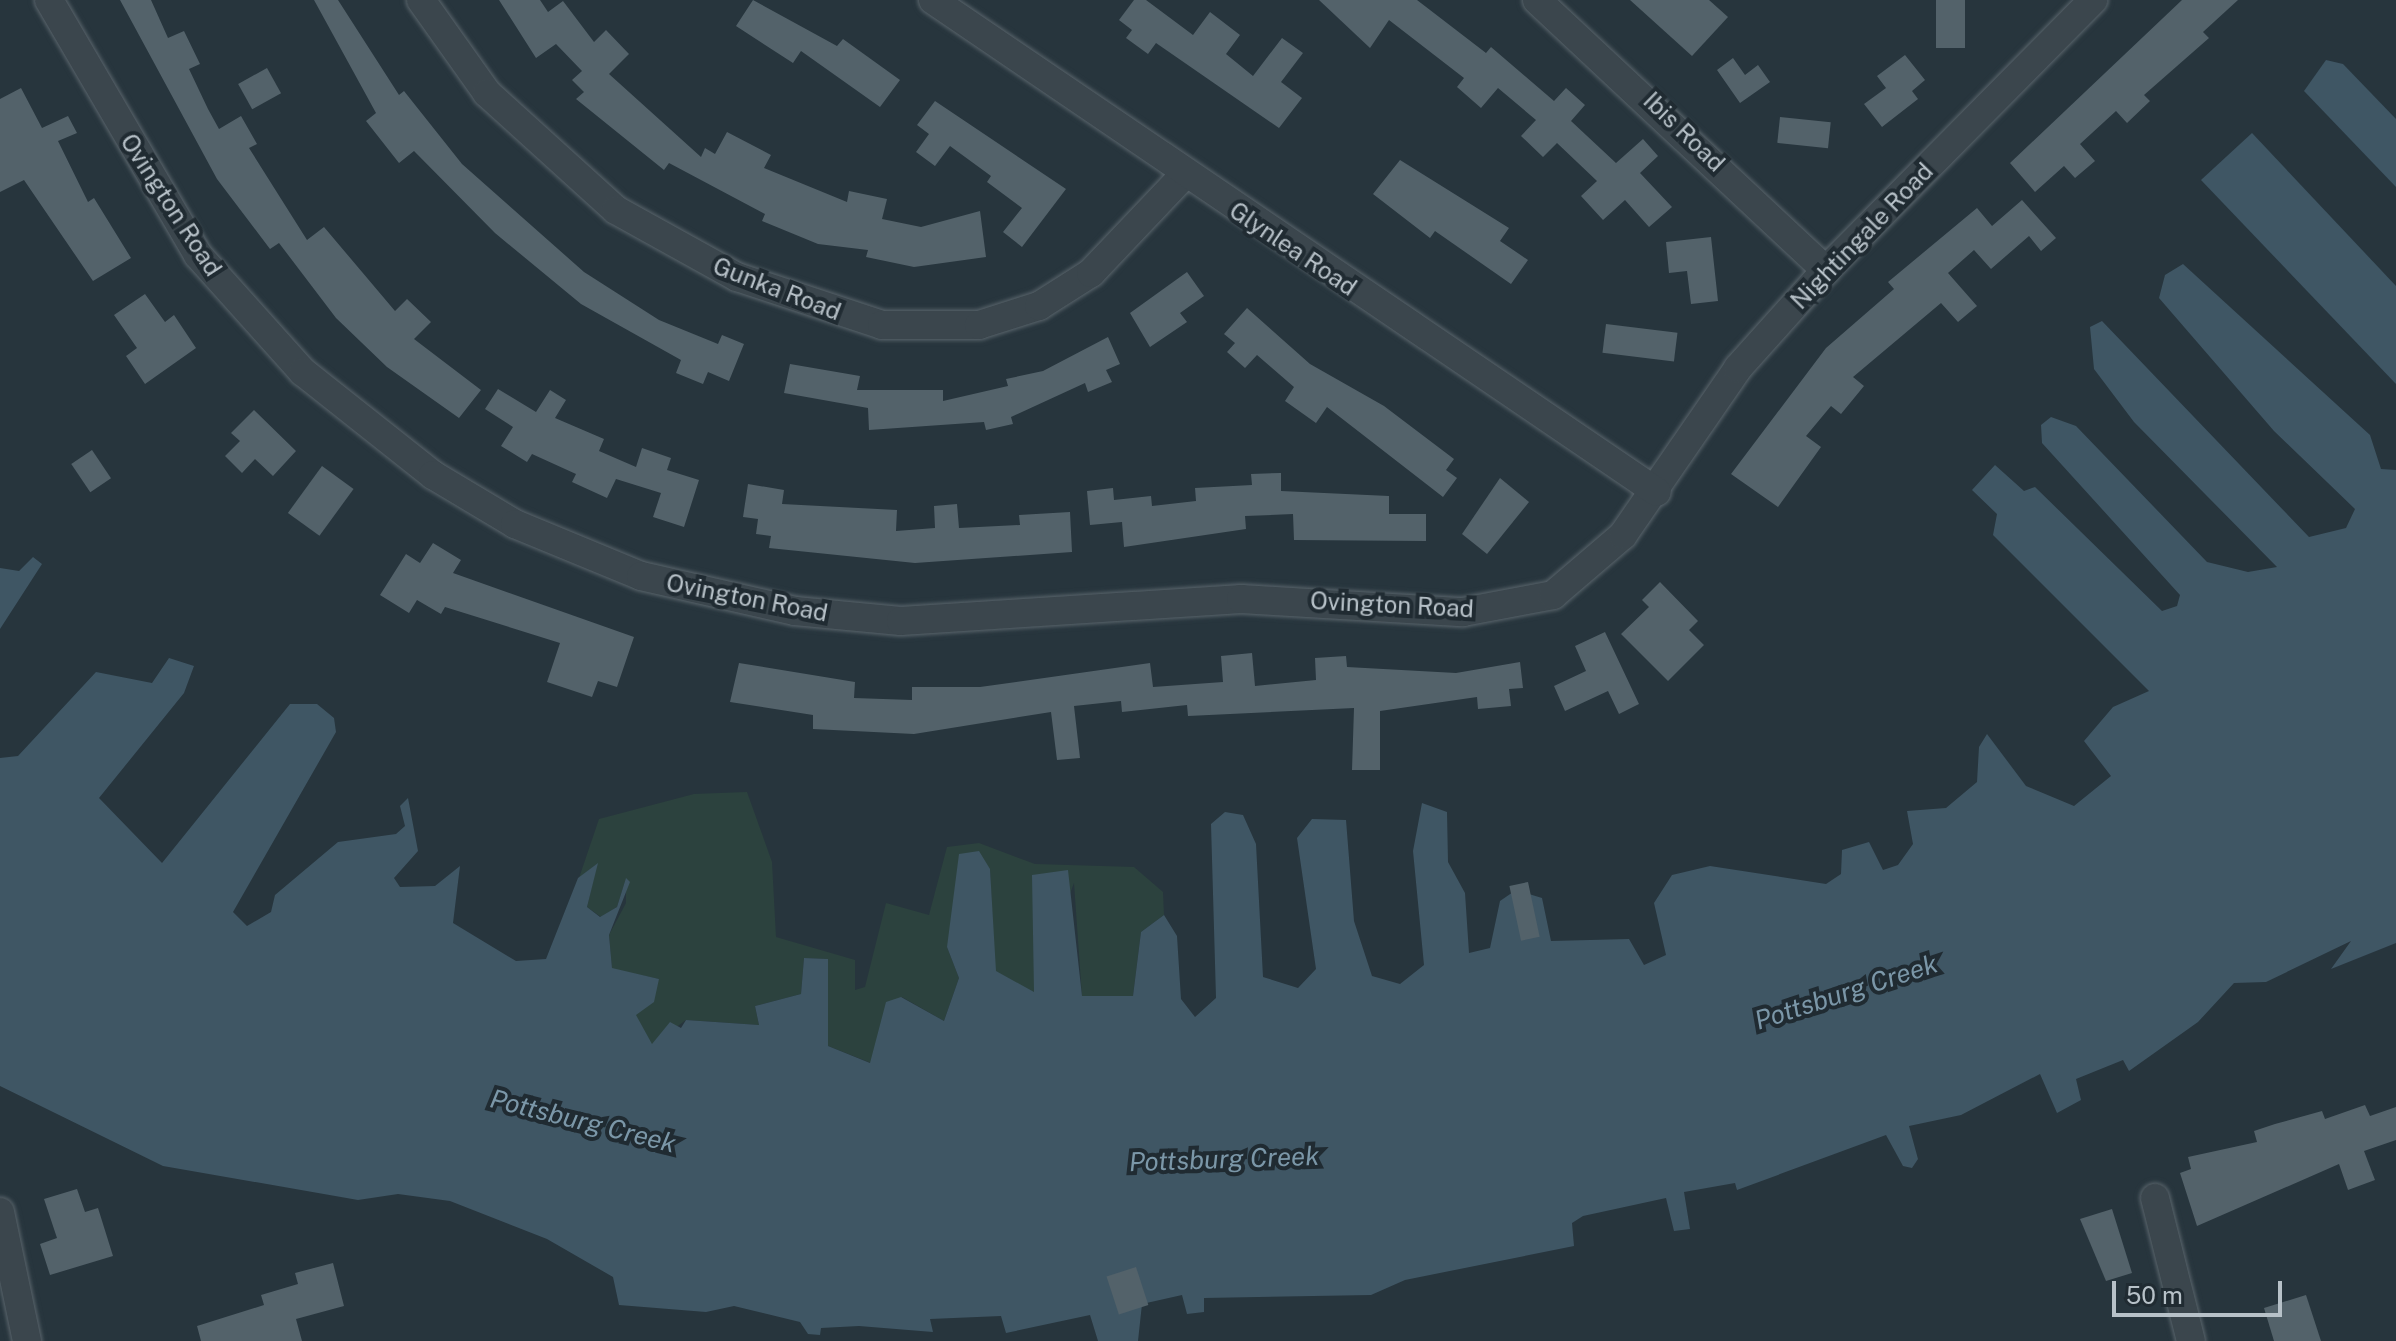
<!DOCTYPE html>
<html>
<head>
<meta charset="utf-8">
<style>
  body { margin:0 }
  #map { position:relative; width:2396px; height:1341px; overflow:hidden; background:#27353d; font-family:"Public Sans",sans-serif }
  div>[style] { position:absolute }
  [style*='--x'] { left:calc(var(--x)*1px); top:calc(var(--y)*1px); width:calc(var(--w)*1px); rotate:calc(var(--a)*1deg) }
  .green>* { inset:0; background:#2c423e }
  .water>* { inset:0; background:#3f5664 }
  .building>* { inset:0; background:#53626a; transform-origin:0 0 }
  .roads { filter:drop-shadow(0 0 2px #59646b) drop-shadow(0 0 2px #59646b) }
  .minor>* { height:28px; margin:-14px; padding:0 14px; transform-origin:14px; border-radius:14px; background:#3b464d }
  span { translate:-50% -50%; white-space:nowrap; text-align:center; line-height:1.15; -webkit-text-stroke:8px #202b32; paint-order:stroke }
  .street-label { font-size:24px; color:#b7c1c8 }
  .water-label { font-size:26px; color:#7b97a8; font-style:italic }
  .scale { position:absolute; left:2112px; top:1281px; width:170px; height:36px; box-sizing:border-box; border:4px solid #b7c1c8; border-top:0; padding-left:10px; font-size:24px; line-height:28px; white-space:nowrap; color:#b7c1c8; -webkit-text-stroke:6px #202b32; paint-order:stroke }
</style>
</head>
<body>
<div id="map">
  <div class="green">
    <i style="clip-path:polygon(747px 792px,772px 862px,776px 937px,855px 960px,855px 990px,865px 987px,886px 903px,929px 915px,947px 847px,979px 843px,1035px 864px,1134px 867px,1163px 892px,1164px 915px,1141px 932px,1133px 996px,1082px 997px,1074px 883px,1034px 993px,995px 971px,990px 869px,947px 947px,959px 978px,944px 1021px,902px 997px,871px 1063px,828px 1046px,827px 959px,804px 958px,801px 994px,755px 1006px,759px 1025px,686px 1020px,652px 1045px,635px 1015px,659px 979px,612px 969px,609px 935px,626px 903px,626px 879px,617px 907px,601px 917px,587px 907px,597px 864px,579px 878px,599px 819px,694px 794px)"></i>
  </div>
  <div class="water">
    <i style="clip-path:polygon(2326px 60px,2343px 64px,2396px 119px,2396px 187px,2304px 91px)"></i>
    <i style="clip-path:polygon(2252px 133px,2396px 286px,2396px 384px,2201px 180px)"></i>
    <i style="clip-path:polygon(2183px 264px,2370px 435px,2381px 469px,2396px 470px,2396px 943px,2331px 969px,2351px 941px,2266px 982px,2234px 983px,2198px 1022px,2129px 1071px,2123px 1060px,2076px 1079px,2081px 1100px,2057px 1113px,2040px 1074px,1961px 1115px,1909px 1126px,1918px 1159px,1912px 1168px,1903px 1166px,1886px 1135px,1737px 1190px,1735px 1183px,1684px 1192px,1690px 1229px,1674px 1231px,1666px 1198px,1583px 1216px,1572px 1223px,1574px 1246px,1405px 1280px,1371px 1295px,1204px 1298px,1204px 1312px,1187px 1314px,1182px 1295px,1142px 1304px,1138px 1341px,1098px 1341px,1090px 1315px,1006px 1333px,1001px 1316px,930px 1319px,933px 1332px,859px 1326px,821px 1328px,820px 1335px,808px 1334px,800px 1322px,734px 1306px,706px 1312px,619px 1305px,613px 1277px,547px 1239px,450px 1201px,398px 1194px,358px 1200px,163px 1166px,0 1086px,0 758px,18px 756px,96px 672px,152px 683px,169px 658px,194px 666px,184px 693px,99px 798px,162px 863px,290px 704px,317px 704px,334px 718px,336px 732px,233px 912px,247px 926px,271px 912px,275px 895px,338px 842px,396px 834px,405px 826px,400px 806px,408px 798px,418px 851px,394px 878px,400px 887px,435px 886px,460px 866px,453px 923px,516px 961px,546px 959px,578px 878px,598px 863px,587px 907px,600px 917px,617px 907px,626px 878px,630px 882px,609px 935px,612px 968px,659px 979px,654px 1002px,636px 1015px,652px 1044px,670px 1022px,681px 1028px,686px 1020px,759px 1025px,755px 1006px,801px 994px,804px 958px,828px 959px,828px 1046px,870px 1063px,886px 1002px,901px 997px,944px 1021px,959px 978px,947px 947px,959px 854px,979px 851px,990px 869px,996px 971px,1034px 992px,1032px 875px,1068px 870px,1082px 996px,1133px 996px,1141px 932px,1164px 915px,1177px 936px,1181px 999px,1195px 1017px,1216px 998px,1211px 824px,1225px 812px,1243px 815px,1256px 844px,1263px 977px,1298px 988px,1316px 969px,1297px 838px,1312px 819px,1346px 820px,1354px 921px,1372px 976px,1400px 984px,1424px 965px,1413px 851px,1422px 803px,1447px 812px,1448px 862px,1465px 893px,1469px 953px,1490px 948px,1500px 901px,1516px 890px,1542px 898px,1551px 941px,1629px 939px,1644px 965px,1666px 955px,1654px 903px,1672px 875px,1710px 866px,1826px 884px,1841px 874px,1842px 850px,1869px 842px,1883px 870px,1898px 865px,1913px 844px,1907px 811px,1946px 808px,1977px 782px,1979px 747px,1987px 734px,2026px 786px,2074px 806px,2111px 776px,2084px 741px,2113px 707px,2149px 691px,1993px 535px,1997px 514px,1972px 490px,1995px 465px,2024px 491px,2035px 487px,2162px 611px,2177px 606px,2180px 595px,2042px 443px,2041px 425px,2051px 417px,2076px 426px,2207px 562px,2248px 572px,2277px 567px,2134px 422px,2094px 369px,2090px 327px,2102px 321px,2309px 537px,2346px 528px,2355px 509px,2274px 431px,2159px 298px,2165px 275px)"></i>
    <i style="clip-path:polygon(33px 557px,42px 564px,0 629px,0 568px,19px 571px)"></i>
  </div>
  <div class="building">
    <i style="clip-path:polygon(120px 0,151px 0,168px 38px,184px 31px,200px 64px,189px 69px,208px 109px,219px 129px,241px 116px,257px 144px,249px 148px,307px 240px,324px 227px,395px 311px,407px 299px,431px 322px,414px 339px,481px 390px,459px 418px,387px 367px,336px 318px,279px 243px,270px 249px,217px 179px)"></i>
    <i style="clip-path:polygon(314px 0,338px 0,399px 95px,404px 91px,462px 164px,584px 272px,659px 320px,718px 344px,722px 335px,744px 344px,729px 381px,708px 372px,703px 384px,676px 373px,681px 360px,581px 304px,495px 233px,414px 151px,399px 163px,366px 121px,376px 113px)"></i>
    <i style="clip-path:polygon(499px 0,540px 0,548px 12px,563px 1px,594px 42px,606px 30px,629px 54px,609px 74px,701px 157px,705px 148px,715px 154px,727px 132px,771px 155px,764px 168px,847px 202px,849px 191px,887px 199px,882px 219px,921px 227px,980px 211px,986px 257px,914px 267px,866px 257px,868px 250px,818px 244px,762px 221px,765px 214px,669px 163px,664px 170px,576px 99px,584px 92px,572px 80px,582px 71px,556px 44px,536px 58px)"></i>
    <i style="clip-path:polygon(753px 0,837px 46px,843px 39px,900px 80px,880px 107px,801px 51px,793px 63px,736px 26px)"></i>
    <i style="clip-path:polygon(1134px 0,1146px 0,1193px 35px,1210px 12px,1240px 35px,1226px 54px,1253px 76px,1282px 38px,1303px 53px,1281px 82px,1302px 98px,1279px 128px,1156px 43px,1148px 54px,1126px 38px,1132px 30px,1119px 20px)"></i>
    <i style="clip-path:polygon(1319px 0,1417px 0,1486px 53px,1491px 47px,1554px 101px,1566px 88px,1585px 105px,1571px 121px,1616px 163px,1643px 139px,1658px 156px,1640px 173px,1672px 207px,1649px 227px,1625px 200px,1603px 220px,1581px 196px,1597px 181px,1557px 143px,1543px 157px,1521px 136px,1536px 120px,1498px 88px,1481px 108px,1457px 87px,1464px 78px,1389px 20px,1370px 48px)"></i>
    <i style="clip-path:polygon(1630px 0,1709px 0,1728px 17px,1692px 56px)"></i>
    <i style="left:1936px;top:0;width:29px;height:48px"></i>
    <i style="clip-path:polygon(2182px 0,2238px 0,2203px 32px,2209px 38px,2144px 95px,2150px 101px,2127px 123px,2116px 111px,2080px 144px,2095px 161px,2075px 178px,2064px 166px,2035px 192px,2010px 163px)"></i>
    <i style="clip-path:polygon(1905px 55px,1925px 80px,1912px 91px,1918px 99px,1882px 127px,1864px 104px,1886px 88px,1877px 76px)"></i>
    <i style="clip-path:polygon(1733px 58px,1745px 75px,1758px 65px,1770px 82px,1740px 103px,1717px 70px)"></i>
    <i style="left:267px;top:68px;width:29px;height:33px;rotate:61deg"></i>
    <i style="clip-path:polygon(21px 88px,42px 128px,68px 116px,77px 133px,58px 141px,88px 202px,94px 198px,131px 258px,93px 281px,24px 180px,0 192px,0 99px)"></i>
    <i style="clip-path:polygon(935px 101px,1066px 189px,1022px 247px,1003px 232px,1022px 208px,987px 182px,991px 176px,950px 146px,935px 166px,916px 152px,929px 134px,917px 125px)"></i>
    <i style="left:1780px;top:117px;width:51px;height:26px;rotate:6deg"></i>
    <i style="clip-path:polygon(1400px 160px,1509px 228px,1500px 241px,1528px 260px,1511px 284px,1435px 231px,1430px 238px,1373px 194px)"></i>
    <i style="clip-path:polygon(2022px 200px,2056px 238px,2041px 251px,2029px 236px,1991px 269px,1974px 250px,1948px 273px,1977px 306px,1958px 322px,1941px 303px,1853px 377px,1864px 386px,1841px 414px,1831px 406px,1806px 436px,1821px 447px,1778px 507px,1731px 474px,1826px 348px,1894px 289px,1888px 282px,1977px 208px,1992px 226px)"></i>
    <i style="clip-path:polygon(1711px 237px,1718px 301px,1691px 304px,1687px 271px,1669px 273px,1666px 242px)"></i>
    <i style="clip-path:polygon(1187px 272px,1204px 296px,1180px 313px,1187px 322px,1150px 347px,1130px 313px)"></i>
    <i style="clip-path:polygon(145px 294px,165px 322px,174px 315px,196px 348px,145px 384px,126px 356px,137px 348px,114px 315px)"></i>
    <i style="clip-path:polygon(1247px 308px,1310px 364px,1384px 406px,1454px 459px,1446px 470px,1457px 478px,1443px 497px,1327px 407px,1316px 423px,1285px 401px,1294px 387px,1257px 355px,1245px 368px,1227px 352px,1235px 343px,1224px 334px)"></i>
    <i style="left:1606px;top:324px;width:72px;height:29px;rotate:7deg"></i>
    <i style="clip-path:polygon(1108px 337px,1120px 364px,1106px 370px,1112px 382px,1088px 392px,1085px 383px,1011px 417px,1013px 424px,986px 430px,984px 422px,869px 430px,868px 408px,784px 393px,790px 364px,860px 376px,857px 390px,943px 390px,943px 401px,1008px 386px,1006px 379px,1043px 371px)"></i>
    <i style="clip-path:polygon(498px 389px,536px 412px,550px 390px,566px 400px,555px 418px,604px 439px,599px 451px,636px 467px,642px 448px,671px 458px,667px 470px,699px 480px,684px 527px,653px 517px,661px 493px,616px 479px,607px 498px,572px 482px,576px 474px,532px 454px,527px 462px,501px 446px,513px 427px,485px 409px)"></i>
    <i style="clip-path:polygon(254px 410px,296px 451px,273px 476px,255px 459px,242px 473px,225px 456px,240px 441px,231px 433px)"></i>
    <i style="left:92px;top:450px;width:34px;height:25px;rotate:56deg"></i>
    <i style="left:322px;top:466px;width:39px;height:58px;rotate:36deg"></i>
    <i style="clip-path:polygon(1281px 473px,1281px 491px,1389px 496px,1389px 514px,1426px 514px,1426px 541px,1294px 540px,1293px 514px,1245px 516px,1246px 529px,1124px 547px,1122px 522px,1090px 525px,1087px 491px,1113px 488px,1114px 500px,1151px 496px,1152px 506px,1196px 501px,1195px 488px,1252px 485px,1251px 474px)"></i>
    <i style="clip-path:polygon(1500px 478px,1529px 502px,1487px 554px,1462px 534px)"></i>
    <i style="clip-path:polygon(748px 484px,784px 490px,782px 504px,897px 510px,896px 531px,935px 528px,934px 506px,957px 504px,959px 528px,1020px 525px,1019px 515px,1070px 512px,1072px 552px,915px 563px,769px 548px,771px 536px,756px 534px,758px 519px,743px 517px)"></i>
    <i style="clip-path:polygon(433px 543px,461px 560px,453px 573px,634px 637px,617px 687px,598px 681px,592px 697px,547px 682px,560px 643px,445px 607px,441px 614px,417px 600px,409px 613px,380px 595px,406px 554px,420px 563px)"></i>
    <i style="clip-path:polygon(1660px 582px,1698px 621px,1689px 630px,1704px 645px,1668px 681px,1621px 634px,1649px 607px,1642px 600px)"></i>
    <i style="clip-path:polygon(1605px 632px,1639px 704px,1619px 714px,1608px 691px,1565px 711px,1554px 686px,1586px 671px,1575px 646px)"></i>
    <i style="clip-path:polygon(1252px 653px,1255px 686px,1316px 680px,1315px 658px,1346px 656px,1347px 667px,1456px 673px,1520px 662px,1523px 688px,1509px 689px,1511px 706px,1478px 709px,1477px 697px,1380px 711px,1380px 770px,1352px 770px,1354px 708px,1188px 716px,1187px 705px,1122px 712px,1121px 701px,1074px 706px,1080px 758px,1057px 760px,1051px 712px,914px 734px,813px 729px,813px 715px,730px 702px,739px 663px,855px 682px,854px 698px,912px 700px,912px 687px,980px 687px,1150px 663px,1153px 687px,1223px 682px,1221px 656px)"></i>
    <i style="left:1528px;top:882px;width:56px;height:19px;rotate:78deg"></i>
    <i style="clip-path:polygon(2365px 1105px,2370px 1116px,2396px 1107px,2396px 1140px,2364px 1151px,2375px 1180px,2348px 1190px,2339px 1164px,2197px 1226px,2180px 1173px,2191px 1169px,2188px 1157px,2257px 1142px,2254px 1131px,2275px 1124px,2322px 1111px,2325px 1119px)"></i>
    <i style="clip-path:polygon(77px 1189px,85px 1212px,98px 1208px,113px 1256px,50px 1275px,40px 1244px,57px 1238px,44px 1199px)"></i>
    <i style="clip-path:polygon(2112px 1209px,2132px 1273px,2106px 1281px,2080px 1219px)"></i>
    <i style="clip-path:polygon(333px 1263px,344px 1306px,296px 1319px,302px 1341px,201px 1341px,197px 1326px,264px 1305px,261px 1295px,298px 1284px,295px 1273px)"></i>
    <i style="left:1136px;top:1267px;width:40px;height:31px;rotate:72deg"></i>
    <i style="clip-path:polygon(2306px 1295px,2321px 1341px,2274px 1341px,2264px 1308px)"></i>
  </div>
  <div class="roads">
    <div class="minor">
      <i style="--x:49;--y:0;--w:295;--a:59.7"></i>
      <i style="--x:198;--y:255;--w:157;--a:48.1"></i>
      <i style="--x:303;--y:372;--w:166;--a:38.4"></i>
      <i style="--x:433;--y:475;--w:96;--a:30.9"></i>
      <i style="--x:515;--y:524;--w:136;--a:22.4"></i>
      <i style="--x:641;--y:576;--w:158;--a:12.8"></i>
      <i style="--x:795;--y:611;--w:106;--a:5.4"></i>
      <i style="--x:901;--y:621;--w:341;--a:-3.7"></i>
      <i style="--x:1241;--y:599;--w:222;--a:3.4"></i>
      <i style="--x:1463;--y:612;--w:92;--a:-10.7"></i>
      <i style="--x:1553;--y:595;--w:92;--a:-40.6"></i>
      <i style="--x:1623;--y:535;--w:203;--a:-55.4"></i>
      <i style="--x:1738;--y:368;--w:132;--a:-48.1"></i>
      <i style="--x:1826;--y:270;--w:380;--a:-45.3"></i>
      <i style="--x:421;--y:0;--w:114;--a:54.6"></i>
      <i style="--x:487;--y:93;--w:174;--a:42.2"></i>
      <i style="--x:616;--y:210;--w:138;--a:29"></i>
      <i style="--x:737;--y:277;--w:153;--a:18.3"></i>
      <i style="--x:882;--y:325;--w:97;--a:0"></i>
      <i style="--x:979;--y:325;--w:63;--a:-17.6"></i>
      <i style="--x:1039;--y:306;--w:62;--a:-32.4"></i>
      <i style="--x:1091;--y:273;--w:135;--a:-46.5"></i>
      <i style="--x:933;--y:0;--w:875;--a:34.2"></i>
      <i style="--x:1537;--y:0;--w:396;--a:43.1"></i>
      <i style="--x:2155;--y:1198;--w:147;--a:75.9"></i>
      <i style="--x:0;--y:1212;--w:132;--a:78.2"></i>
    </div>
  </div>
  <div class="street-label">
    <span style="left:1684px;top:132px;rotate:44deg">Ibis Road</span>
    <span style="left:171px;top:205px;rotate:57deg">Ovington Road</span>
    <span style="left:1862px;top:236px;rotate:-46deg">Nightingale Road</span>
    <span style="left:1293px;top:249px;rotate:34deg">Glynlea Road</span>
    <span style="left:777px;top:289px;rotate:21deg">Gunka Road</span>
    <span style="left:747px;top:598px;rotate:11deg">Ovington Road</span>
    <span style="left:1392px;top:605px;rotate:3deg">Ovington Road</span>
  </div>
  <div class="water-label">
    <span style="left:1846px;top:992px;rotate:-18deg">Pottsburg Creek</span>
    <span style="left:583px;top:1121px;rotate:14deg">Pottsburg Creek</span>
    <span style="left:1224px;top:1159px;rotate:-2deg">Pottsburg Creek</span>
  </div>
  <div class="scale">50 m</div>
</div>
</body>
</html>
